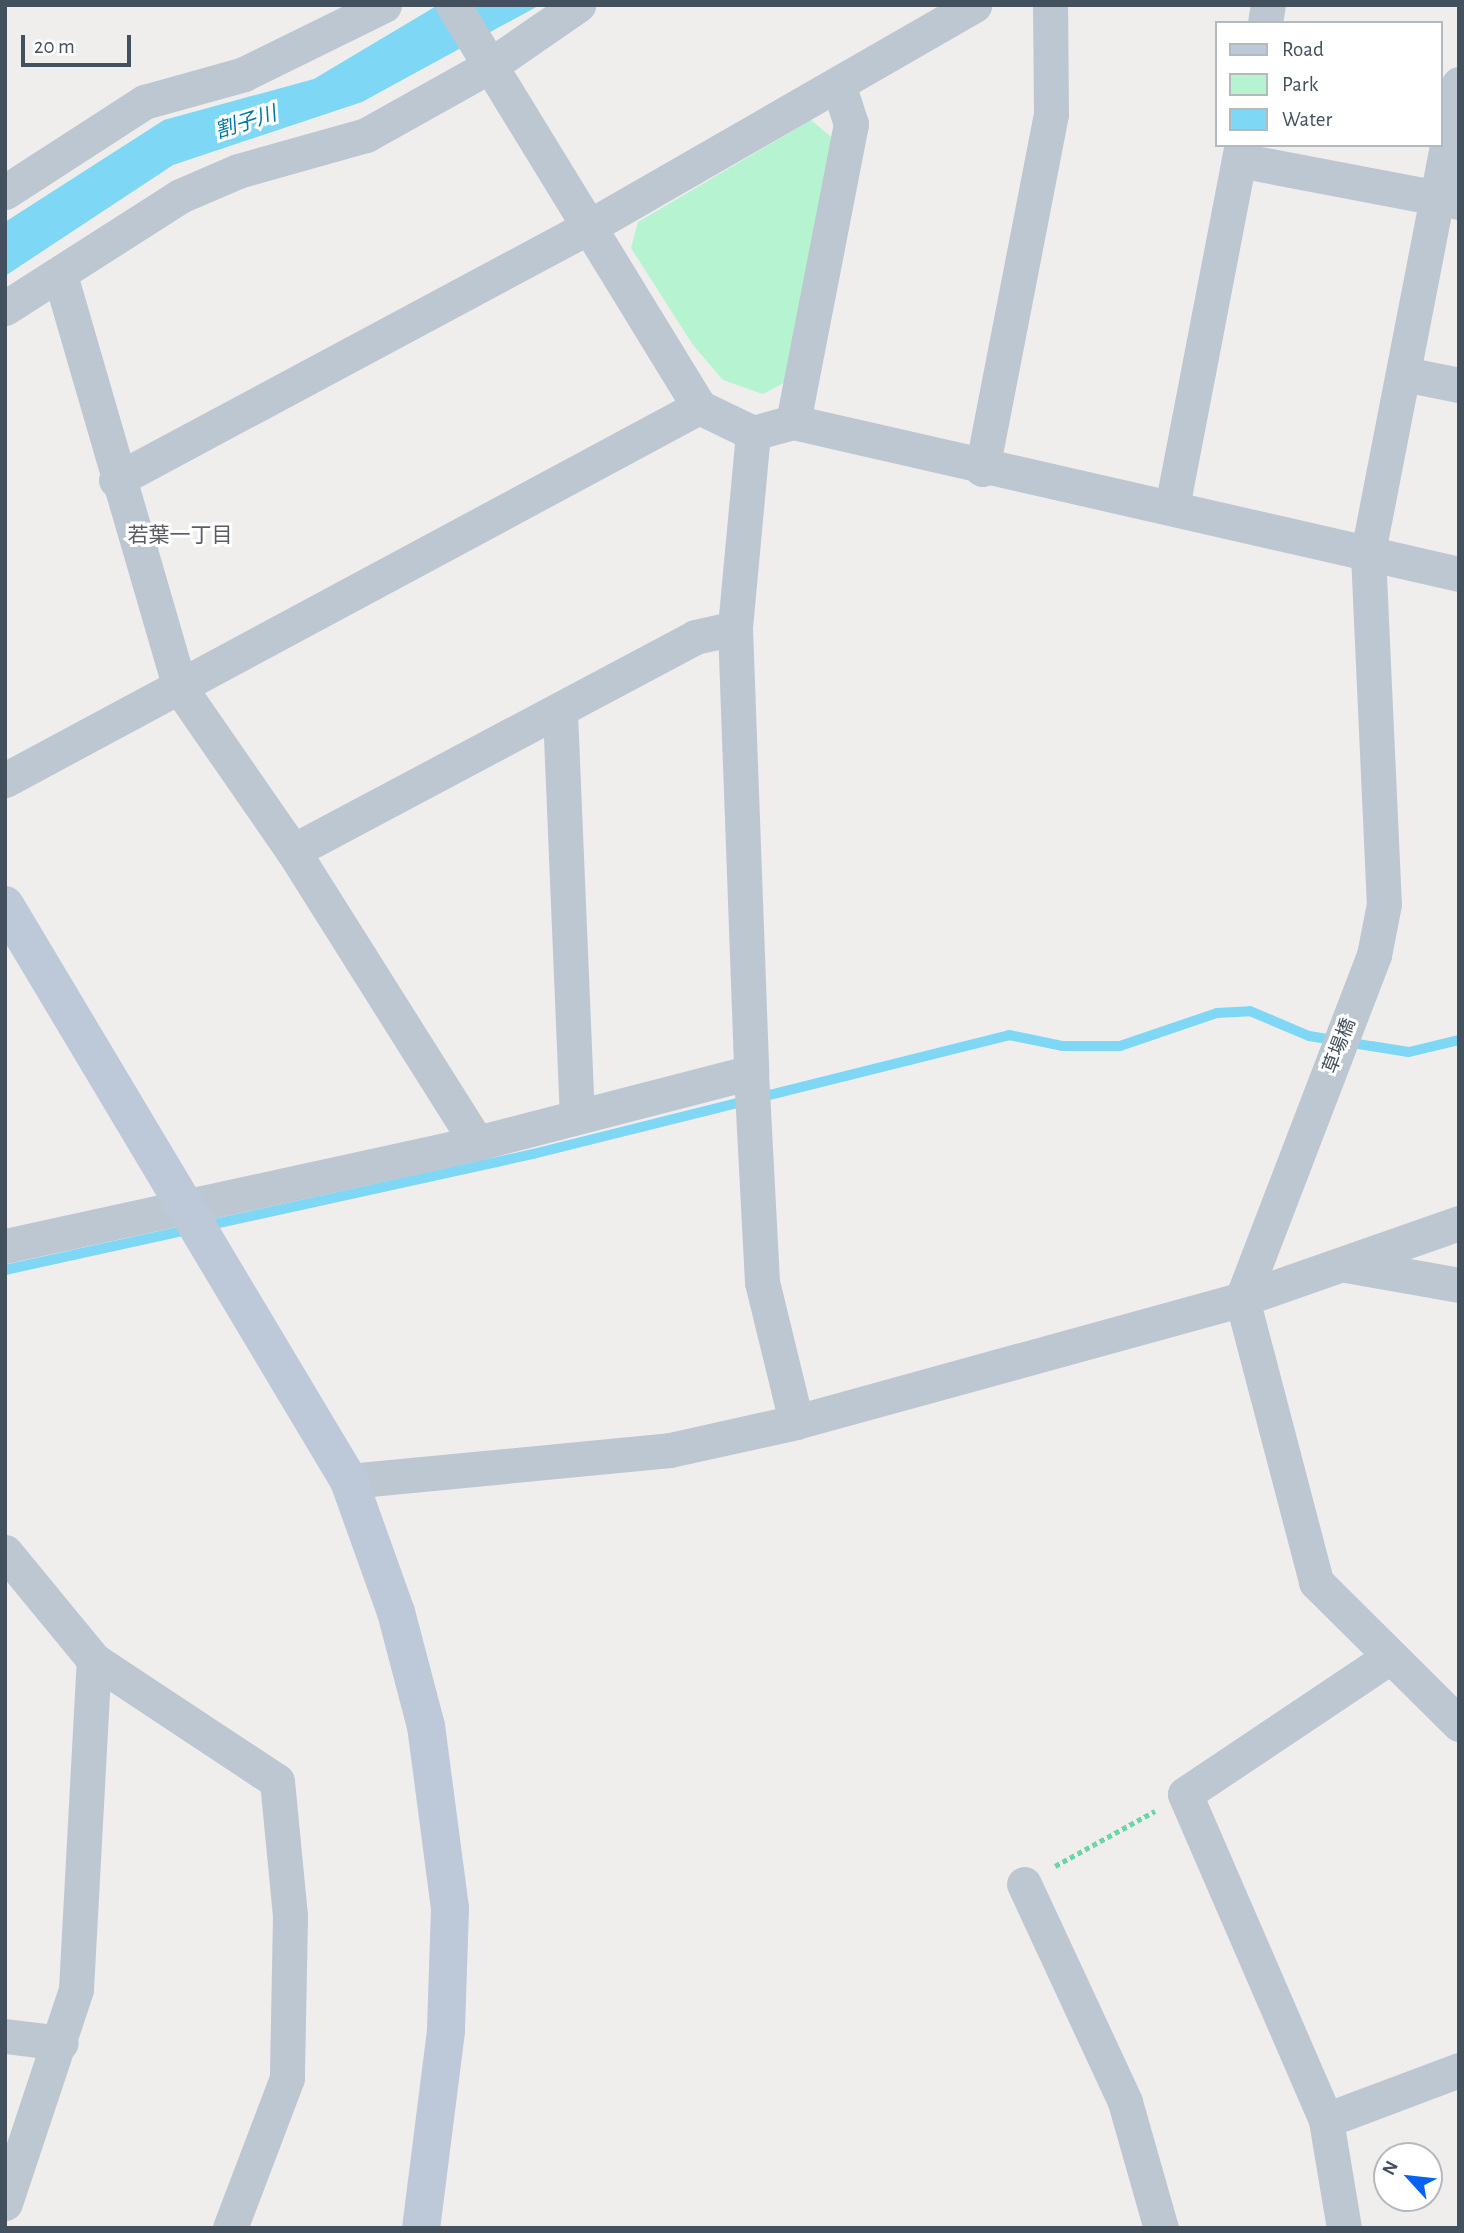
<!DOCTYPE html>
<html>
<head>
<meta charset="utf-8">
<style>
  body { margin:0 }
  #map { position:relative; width:1464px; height:2233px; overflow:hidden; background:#f0eded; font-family:"Alegreya Sans","Noto Sans JP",sans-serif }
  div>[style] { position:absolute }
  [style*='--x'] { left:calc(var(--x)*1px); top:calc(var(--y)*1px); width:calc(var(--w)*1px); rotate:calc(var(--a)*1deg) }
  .green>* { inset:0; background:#b6f3d0 }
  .water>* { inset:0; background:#7ed7f5 }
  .stream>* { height:10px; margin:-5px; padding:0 5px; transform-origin:5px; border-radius:5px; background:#7ed7f5 }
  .path>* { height:4.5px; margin-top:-2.25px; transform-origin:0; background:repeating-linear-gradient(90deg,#6ad5a5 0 5px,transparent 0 8.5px) }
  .street>* { height:35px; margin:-17.5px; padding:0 17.5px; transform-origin:17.5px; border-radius:17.5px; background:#bcc7d1 }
  .secondary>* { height:38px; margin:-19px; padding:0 19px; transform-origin:19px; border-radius:19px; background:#bdc9d9 }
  span { translate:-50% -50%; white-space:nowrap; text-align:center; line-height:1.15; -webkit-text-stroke:6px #fff; paint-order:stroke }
  .street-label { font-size:19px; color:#43505d }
  .water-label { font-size:21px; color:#027aa3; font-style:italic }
  .neighbourhood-label { font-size:21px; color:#595d63 }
  .frame { position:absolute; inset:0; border:7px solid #43505d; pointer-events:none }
  .legend { position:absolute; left:1215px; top:21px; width:228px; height:126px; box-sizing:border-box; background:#fff; border:2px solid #b4b9be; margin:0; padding:9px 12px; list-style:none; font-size:21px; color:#43505d }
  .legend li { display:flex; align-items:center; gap:14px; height:35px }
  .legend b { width:35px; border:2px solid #b4b9be }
  .north { position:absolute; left:1373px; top:2142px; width:70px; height:70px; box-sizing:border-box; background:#fff; border:2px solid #b4b9be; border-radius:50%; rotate:297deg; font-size:19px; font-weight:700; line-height:28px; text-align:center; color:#43505d }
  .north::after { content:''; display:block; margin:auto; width:24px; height:32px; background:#0562f2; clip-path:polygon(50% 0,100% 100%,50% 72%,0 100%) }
  .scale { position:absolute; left:21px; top:35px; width:110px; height:32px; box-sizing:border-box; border:4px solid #43505d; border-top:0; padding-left:9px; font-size:21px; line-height:24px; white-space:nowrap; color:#43505d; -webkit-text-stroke:5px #fff; paint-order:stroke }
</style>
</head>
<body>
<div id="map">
  <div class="green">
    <i style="clip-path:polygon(811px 120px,836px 141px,791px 379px,763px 394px,723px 380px,693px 345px,631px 248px,638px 222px)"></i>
  </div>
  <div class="water">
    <i style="clip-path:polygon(438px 5px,540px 5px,362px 102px,173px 165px,5px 276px,5px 222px,164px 120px,314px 79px)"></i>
  </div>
  <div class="stream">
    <i style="--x:5;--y:1270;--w:541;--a:-12.39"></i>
    <i style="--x:533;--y:1154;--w:491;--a:-14"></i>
    <i style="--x:1009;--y:1035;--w:54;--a:11.7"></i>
    <i style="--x:1062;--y:1046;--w:58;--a:0"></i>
    <i style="--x:1120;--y:1046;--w:102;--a:-18.8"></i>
    <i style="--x:1217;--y:1013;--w:33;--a:-3"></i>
    <i style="--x:1250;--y:1011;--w:64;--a:23"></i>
    <i style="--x:1309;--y:1036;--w:63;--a:9.2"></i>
    <i style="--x:1371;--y:1046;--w:38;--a:9"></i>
    <i style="--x:1409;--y:1052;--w:51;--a:-13.5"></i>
  </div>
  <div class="path">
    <i style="--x:1055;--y:1866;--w:114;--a:-28.8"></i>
  </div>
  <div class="street">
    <i style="--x:453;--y:5;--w:471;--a:58.5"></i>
    <i style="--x:699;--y:407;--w:60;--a:25.7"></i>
    <i style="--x:753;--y:433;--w:41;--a:-15.4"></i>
    <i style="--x:793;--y:422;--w:683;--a:12.86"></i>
    <i style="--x:1265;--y:23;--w:18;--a:-81"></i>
    <i style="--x:1459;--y:84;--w:479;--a:101"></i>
    <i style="--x:1368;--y:554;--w:350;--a:87.4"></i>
    <i style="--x:1384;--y:904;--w:52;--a:101.1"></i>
    <i style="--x:1374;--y:955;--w:368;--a:111"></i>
    <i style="--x:1242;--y:1299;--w:293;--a:75.3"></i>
    <i style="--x:1316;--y:1582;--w:202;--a:44.8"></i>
    <i style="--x:1239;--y:160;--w:224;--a:10.8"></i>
    <i style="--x:5;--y:192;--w:166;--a:-32.9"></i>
    <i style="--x:144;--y:102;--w:104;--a:-15.6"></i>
    <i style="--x:244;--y:74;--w:156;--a:-26.2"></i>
    <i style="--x:60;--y:275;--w:430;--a:73.8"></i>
    <i style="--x:180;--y:688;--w:198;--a:55.3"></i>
    <i style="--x:293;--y:851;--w:345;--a:57.8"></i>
    <i style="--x:5;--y:308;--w:208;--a:-32.6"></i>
    <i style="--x:180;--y:196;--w:63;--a:-23.3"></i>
    <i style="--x:238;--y:171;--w:133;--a:-15.7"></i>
    <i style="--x:366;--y:135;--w:143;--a:-29.2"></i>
    <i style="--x:491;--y:65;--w:106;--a:-34.6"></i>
    <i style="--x:1404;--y:374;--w:56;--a:11.3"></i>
    <i style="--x:793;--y:422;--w:304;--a:-79"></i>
    <i style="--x:851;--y:124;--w:42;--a:-108"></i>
    <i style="--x:753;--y:433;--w:196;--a:95.3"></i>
    <i style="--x:735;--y:628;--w:444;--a:87.9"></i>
    <i style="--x:751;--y:1072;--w:210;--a:87"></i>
    <i style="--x:762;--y:1282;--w:144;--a:76.3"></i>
    <i style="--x:982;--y:469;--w:362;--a:-79"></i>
    <i style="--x:1051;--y:114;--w:109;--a:-90.5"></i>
    <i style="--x:116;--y:480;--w:540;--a:-28.18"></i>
    <i style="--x:592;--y:225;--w:441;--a:-29.9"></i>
    <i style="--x:1172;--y:507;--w:369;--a:-79.1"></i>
    <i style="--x:560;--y:713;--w:404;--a:87.6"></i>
    <i style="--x:5;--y:780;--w:788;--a:-28.26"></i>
    <i style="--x:293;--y:851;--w:455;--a:-28"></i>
    <i style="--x:695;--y:637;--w:41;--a:-12.7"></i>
    <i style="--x:5;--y:1246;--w:483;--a:-12.3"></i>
    <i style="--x:477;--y:1143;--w:283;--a:-14.5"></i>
    <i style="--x:1346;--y:1265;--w:115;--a:10"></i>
    <i style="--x:349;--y:1481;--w:322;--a:-5.5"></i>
    <i style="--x:670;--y:1450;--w:129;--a:-12.5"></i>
    <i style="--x:796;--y:1422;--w:463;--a:-15.4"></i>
    <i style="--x:1242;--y:1299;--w:230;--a:-19.3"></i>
    <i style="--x:5;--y:1552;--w:140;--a:50.5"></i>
    <i style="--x:94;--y:1660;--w:219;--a:33.5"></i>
    <i style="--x:277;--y:1781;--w:136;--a:84.5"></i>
    <i style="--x:290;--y:1916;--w:162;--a:91.1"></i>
    <i style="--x:287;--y:2078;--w:160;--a:110.8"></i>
    <i style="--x:1024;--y:1884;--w:240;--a:65.1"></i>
    <i style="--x:1125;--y:2102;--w:131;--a:74.1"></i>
    <i style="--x:5;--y:2036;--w:56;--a:7.1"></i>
    <i style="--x:1326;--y:2120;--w:355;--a:-113.4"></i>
    <i style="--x:1185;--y:1794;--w:247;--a:-33.8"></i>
    <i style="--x:5;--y:2203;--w:225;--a:-71.6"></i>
    <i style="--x:76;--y:1989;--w:329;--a:-86.9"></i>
    <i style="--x:1344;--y:2228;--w:109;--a:-99.5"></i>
    <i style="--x:1326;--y:2120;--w:142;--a:-20.6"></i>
  </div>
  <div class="secondary">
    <i style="--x:5;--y:905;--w:671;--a:59.15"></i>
    <i style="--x:349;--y:1481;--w:139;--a:70.3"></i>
    <i style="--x:396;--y:1612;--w:118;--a:75.3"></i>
    <i style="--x:426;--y:1726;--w:184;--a:82.5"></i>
    <i style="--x:450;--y:1908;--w:123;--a:91.9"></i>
    <i style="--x:446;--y:2031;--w:199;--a:97.2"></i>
  </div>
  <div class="street-label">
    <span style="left:1340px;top:1046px;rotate:-69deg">草場橋</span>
  </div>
  <div class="water-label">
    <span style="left:246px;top:123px;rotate:-18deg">割子川</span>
  </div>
  <div class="neighbourhood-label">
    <span style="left:180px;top:536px">若葉一丁目</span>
  </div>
  <div class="frame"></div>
  <ul class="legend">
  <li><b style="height:9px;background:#bdc9d9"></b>Road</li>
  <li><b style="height:19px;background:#b6f3d0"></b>Park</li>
  <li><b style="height:19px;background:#7ed7f5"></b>Water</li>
  </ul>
  <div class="north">N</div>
  <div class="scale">20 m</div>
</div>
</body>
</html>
